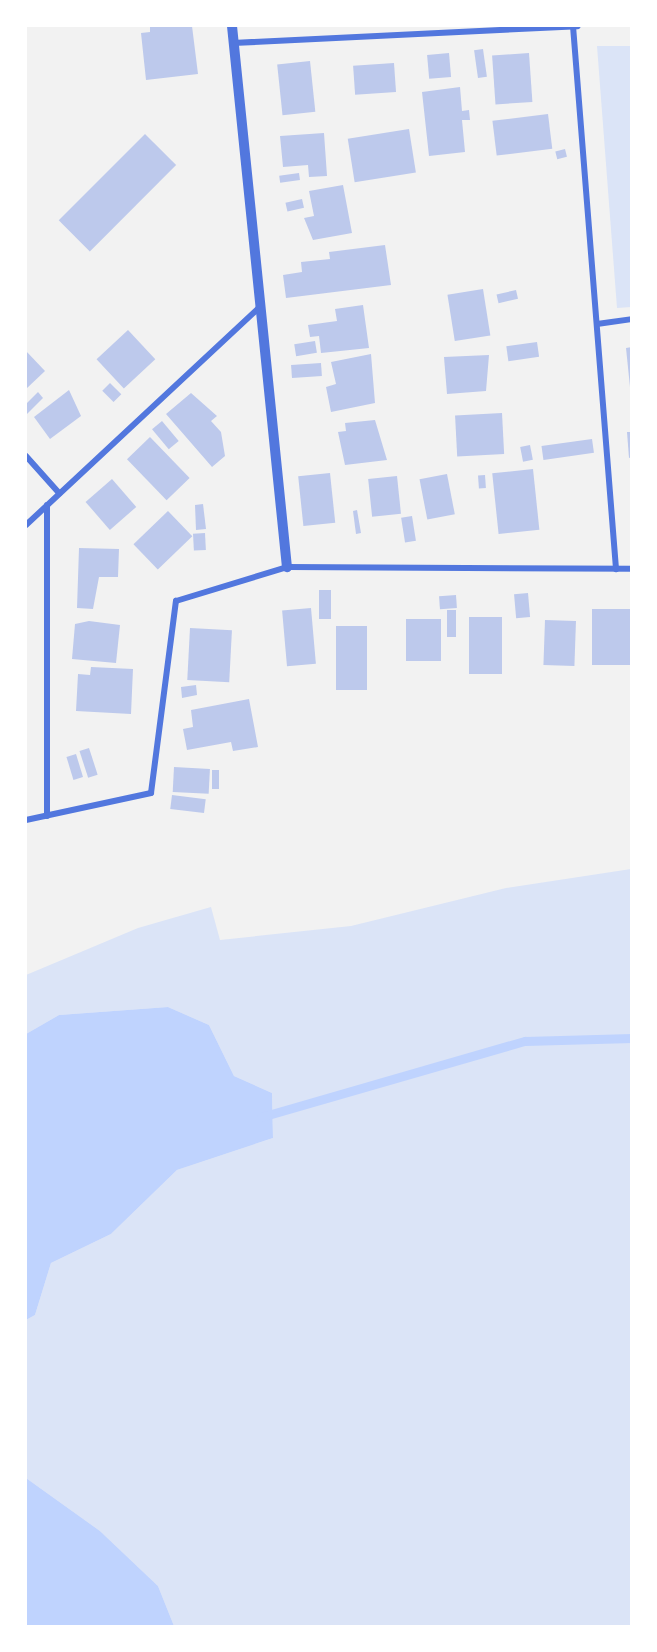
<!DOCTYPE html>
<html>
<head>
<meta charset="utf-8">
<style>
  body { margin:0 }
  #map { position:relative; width:657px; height:1652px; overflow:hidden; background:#f2f2f2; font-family:Overpass,sans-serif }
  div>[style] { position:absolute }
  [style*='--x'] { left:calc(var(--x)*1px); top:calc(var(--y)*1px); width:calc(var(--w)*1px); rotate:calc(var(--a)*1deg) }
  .green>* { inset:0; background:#dbe4f7 }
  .water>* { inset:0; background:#bfd3fe }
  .stream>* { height:9px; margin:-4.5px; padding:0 4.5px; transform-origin:4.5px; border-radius:4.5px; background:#bfd3fe }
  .building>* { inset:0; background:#bdc9ec; transform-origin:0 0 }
  .minor>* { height:6px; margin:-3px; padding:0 3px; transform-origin:3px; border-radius:3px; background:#5277de }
  .tertiary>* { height:10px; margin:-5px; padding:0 5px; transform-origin:5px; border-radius:5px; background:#5277de }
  span { translate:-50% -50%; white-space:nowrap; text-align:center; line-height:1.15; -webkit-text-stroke:6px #fff; paint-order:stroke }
  .frame { position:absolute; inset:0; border:27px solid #fff; pointer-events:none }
</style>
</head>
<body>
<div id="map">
  <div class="green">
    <i style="clip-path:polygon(597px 46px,631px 46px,631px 307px,617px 308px)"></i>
    <i style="clip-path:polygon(631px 869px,631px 1626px,174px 1626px,158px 1586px,100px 1531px,26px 1478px,26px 1320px,35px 1315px,51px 1263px,111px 1234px,177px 1170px,273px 1138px,272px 1093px,234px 1076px,209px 1025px,168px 1007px,59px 1015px,26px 1034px,26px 975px,138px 928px,211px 907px,220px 940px,351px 926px,506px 888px)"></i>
  </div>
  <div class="water">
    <i style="clip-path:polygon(168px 1007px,209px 1025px,234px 1076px,272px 1093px,273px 1138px,177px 1170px,111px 1234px,51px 1263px,35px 1315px,26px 1320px,26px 1034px,59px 1015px)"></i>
    <i style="clip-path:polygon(26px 1478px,100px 1531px,158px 1586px,174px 1626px,26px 1626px)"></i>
  </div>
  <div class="stream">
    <i style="--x:261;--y:1117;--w:275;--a:-16.1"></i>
    <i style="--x:525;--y:1041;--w:107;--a:-1.6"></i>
  </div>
  <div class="building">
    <i style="clip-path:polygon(150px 26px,192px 26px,198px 74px,146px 80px,141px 33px,150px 32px)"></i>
    <i style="left:483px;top:49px;width:28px;height:9px;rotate:82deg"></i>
    <i style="left:449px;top:53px;width:24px;height:22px;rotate:85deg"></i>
    <i style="left:529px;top:53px;width:49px;height:37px;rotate:86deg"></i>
    <i style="left:310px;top:61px;width:51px;height:33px;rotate:84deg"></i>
    <i style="left:394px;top:63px;width:29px;height:41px;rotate:86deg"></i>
    <i style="clip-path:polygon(460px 87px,462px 111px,469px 110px,470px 120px,462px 120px,465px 152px,429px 156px,422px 92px)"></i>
    <i style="left:548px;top:114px;width:35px;height:56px;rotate:83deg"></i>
    <i style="left:409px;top:129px;width:44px;height:62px;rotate:81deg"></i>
    <i style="clip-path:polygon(324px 133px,327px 176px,309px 177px,308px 165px,283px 167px,280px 136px)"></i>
    <i style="left:145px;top:134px;width:44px;height:122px;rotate:45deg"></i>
    <i style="left:565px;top:149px;width:8px;height:10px;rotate:76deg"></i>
    <i style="left:299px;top:173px;width:7px;height:20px;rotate:82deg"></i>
    <i style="clip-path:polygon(343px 185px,352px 233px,313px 240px,304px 218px,314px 216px,309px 191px)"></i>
    <i style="left:302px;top:199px;width:9px;height:17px;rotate:77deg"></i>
    <i style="clip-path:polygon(385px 245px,391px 285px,286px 298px,283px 275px,302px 272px,301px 262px,330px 259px,329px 252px)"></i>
    <i style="left:483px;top:289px;width:47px;height:36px;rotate:81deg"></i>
    <i style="left:516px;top:290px;width:9px;height:20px;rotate:77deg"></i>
    <i style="clip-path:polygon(363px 305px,369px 348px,321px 353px,319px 336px,310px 337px,308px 325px,337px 321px,335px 309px)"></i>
    <i style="left:128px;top:330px;width:40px;height:43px;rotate:47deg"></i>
    <i style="left:315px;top:341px;width:12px;height:21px;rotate:81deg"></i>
    <i style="left:537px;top:342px;width:15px;height:31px;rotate:82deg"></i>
    <i style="clip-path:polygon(632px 347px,632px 386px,630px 387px,626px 348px)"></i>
    <i style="clip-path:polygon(26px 351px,45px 371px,26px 389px)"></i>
    <i style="clip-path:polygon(371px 354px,375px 403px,331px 412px,326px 387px,336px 384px,331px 362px)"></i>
    <i style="clip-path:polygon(489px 355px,486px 391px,447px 394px,444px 357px)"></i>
    <i style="left:321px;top:363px;width:13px;height:30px;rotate:86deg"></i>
    <i style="left:110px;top:383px;width:16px;height:11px;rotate:45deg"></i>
    <i style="clip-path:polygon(69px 390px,81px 416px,50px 439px,34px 417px)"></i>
    <i style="clip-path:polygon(38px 392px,43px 398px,26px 415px,26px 404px)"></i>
    <i style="clip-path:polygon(191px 393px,217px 416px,211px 421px,221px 432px,225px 456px,212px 467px,166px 414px)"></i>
    <i style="left:502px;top:413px;width:41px;height:47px;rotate:87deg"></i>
    <i style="clip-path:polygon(375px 420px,387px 460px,345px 465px,338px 432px,346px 431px,345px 423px)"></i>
    <i style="left:162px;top:421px;width:26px;height:13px;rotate:50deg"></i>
    <i style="clip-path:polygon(627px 432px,632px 432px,632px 457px,629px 458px)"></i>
    <i style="left:150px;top:437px;width:57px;height:32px;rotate:46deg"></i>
    <i style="left:592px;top:439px;width:14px;height:51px;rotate:82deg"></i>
    <i style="left:530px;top:445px;width:15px;height:10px;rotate:79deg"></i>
    <i style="left:533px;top:469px;width:61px;height:41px;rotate:84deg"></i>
    <i style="left:330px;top:473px;width:50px;height:32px;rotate:84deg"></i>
    <i style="left:447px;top:474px;width:41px;height:28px;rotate:79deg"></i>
    <i style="left:485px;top:475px;width:13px;height:7px;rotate:86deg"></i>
    <i style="left:397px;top:476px;width:38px;height:29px;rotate:84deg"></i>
    <i style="left:112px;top:479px;width:37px;height:35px;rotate:49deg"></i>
    <i style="clip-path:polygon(203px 504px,206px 529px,196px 530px,195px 505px)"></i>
    <i style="clip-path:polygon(357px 510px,361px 533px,356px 534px,353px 511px)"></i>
    <i style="left:168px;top:511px;width:35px;height:48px;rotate:46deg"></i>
    <i style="left:412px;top:516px;width:25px;height:11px;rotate:81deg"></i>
    <i style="left:205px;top:533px;width:17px;height:12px;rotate:87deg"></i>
    <i style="clip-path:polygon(79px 548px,119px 549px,118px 577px,99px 577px,93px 609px,77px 608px)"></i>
    <i style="left:319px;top:590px;width:12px;height:29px"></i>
    <i style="left:528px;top:593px;width:24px;height:14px;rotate:85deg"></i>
    <i style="left:456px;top:595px;width:13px;height:17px;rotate:86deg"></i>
    <i style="left:311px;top:608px;width:56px;height:29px;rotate:85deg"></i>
    <i style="left:592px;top:609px;width:38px;height:56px"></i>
    <i style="left:447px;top:610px;width:9px;height:27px"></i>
    <i style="left:469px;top:617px;width:33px;height:57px"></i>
    <i style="left:406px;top:619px;width:35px;height:42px"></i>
    <i style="left:545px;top:620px;width:31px;height:45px;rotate:2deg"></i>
    <i style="clip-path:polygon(89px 621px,120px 625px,116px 663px,72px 659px,75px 624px)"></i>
    <i style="left:336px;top:626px;width:31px;height:64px"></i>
    <i style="left:190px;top:628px;width:42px;height:52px;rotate:3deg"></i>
    <i style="clip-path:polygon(91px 667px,133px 669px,131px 714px,76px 711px,78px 674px,90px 675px)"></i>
    <i style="clip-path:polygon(196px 685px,197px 695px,182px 698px,181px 687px)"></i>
    <i style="clip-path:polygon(249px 699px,258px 747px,233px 751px,231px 742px,187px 750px,183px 729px,193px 727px,191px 710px)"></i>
    <i style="left:89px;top:748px;width:28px;height:10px;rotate:72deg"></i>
    <i style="left:76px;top:754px;width:24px;height:10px;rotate:73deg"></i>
    <i style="left:174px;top:767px;width:36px;height:25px;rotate:3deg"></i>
    <i style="left:212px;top:770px;width:7px;height:19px"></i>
    <i style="left:172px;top:795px;width:34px;height:14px;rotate:7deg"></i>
  </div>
  <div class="minor">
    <i style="--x:573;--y:26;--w:545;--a:85.47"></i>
    <i style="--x:233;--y:43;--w:345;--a:-2.8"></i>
    <i style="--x:597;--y:324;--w:35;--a:-8"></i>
    <i style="--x:26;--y:456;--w:50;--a:48.3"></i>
    <i style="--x:47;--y:505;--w:311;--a:90"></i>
    <i style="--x:26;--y:525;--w:320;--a:-43"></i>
    <i style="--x:26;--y:820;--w:128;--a:-12.2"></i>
    <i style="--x:151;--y:793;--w:194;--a:-82.6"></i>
    <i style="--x:176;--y:601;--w:116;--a:-17"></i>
    <i style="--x:287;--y:567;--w:345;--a:0.3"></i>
  </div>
  <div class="tertiary">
    <i style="--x:232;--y:26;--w:544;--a:84.2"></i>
  </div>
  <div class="frame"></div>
</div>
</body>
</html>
